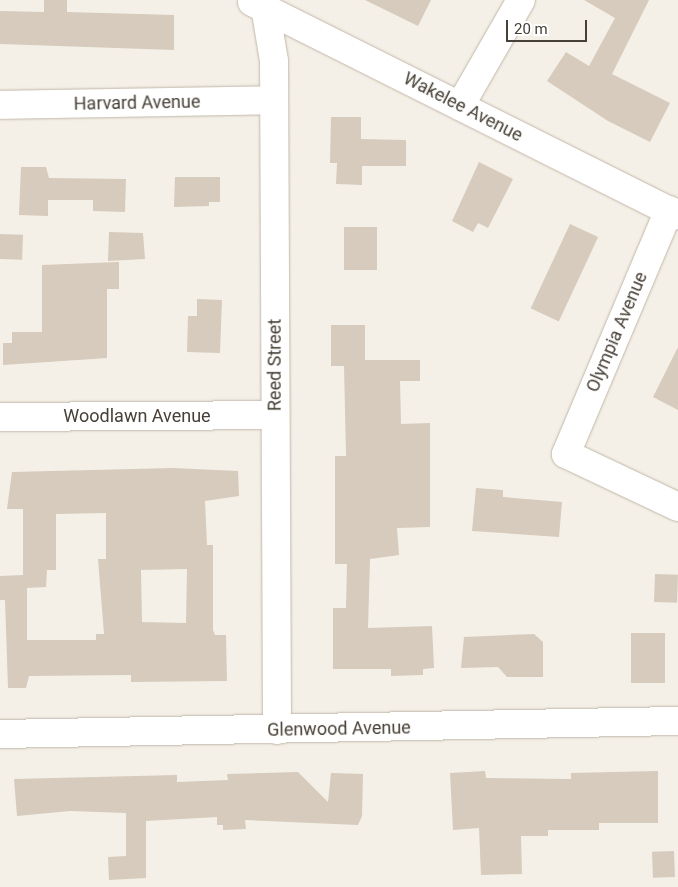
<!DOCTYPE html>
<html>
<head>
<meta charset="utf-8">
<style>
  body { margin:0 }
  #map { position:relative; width:678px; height:887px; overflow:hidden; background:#f4f0e7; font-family:Roboto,sans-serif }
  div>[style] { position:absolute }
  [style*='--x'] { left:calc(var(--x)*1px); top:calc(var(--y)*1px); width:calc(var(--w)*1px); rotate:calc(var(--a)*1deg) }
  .building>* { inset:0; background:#d6cbbc; transform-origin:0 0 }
  .roads { filter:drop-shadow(0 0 1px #c0b7a9) drop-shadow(0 0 1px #c0b7a9) }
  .street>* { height:28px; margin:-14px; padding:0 14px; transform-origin:14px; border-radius:14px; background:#fff }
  span { translate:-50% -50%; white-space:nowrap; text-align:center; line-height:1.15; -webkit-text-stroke:4.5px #fff; paint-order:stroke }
  .street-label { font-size:18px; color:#474036 }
  .scale { position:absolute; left:506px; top:20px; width:81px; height:22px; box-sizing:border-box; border:2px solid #474036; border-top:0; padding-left:6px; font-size:15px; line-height:18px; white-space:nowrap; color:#474036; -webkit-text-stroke:4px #fff; paint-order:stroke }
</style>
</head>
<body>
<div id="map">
  <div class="building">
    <i style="clip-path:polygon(44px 0,67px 0,67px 12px,174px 15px,174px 50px,0 44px,0 11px,44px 12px)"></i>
    <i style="clip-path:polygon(365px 0,431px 0,418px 26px)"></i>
    <i style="clip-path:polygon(584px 0,649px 0,612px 74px,670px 103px,650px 142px,608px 121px,547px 81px,566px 52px,589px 66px,615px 18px)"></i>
    <i style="clip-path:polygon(331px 117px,361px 117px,361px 139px,406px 140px,406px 166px,362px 166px,362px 185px,336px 184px,337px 163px,330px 163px)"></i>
    <i style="clip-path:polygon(479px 162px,513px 179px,488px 228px,478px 223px,473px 232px,452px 221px)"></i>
    <i style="clip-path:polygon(21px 167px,46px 167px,49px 178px,126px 179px,125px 212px,93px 211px,93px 200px,48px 200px,48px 216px,19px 215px)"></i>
    <i style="clip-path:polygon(175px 177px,220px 177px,220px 202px,209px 202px,209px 206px,174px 207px)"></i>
    <i style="left:570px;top:224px;width:31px;height:93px;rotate:25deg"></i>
    <i style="left:344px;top:227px;width:33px;height:43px"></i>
    <i style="clip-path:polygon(109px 232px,143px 233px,145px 259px,108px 261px)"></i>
    <i style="left:0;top:234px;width:23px;height:25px;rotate:2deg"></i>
    <i style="clip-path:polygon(119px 262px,119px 289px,107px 289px,107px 358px,3px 365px,3px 343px,12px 343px,12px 332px,42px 332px,42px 265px)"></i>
    <i style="clip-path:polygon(197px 299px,222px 300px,220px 353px,187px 352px,188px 316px,197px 316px)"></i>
    <i style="clip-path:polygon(331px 325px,365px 325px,365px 360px,420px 360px,420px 381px,400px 381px,401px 424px,430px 423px,430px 527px,397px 528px,399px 555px,370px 559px,368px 628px,432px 626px,434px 668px,423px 669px,423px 675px,391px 676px,391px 669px,333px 669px,333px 608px,346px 608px,347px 564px,335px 564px,335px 456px,346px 456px,344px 366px,331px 366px)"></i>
    <i style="clip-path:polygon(678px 347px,678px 410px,653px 397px)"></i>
    <i style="clip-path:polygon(evenodd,173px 468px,238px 471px,239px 496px,205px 501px,207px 545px,213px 545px,213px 630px,215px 635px,226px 635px,227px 681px,131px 682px,131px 675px,29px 676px,26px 688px,8px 688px,5px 600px,0 600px,0 576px,23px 575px,23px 509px,7px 509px,12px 472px,173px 468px,106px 513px,106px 559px,98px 559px,104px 634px,96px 634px,96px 640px,27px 640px,27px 588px,46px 587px,47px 570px,56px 570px,56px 514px,106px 513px,173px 468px,187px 569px,186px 623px,142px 622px,141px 570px,187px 569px)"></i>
    <i style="clip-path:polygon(476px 488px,503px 490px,503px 497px,562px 502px,559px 537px,472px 531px)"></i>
    <i style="left:655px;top:574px;width:23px;height:28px;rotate:2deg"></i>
    <i style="left:631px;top:633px;width:34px;height:50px"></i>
    <i style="clip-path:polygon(534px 634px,543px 642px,543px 677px,507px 677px,498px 667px,461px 668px,464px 637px)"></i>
    <i style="clip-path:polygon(485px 771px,486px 778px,571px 779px,571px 773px,658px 771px,658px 823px,599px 823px,599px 830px,548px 830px,548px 836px,521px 836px,522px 874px,481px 875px,479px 828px,453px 830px,450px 773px)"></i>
    <i style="clip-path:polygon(298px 772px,328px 802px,331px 773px,363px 774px,362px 816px,358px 825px,245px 820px,246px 829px,223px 830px,223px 825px,217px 825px,217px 817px,146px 821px,146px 878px,109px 880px,108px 857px,126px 856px,126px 813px,70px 811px,17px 816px,14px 779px,177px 775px,177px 782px,228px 780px,227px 774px)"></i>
    <i style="left:674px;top:851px;width:26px;height:22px;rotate:88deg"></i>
  </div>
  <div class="roads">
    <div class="street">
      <i style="--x:264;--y:0;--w:62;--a:80.7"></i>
      <i style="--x:274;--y:61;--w:669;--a:89.74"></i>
      <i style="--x:252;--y:2;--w:476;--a:26.6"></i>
      <i style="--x:0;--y:105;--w:273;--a:-1"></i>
      <i style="--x:460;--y:106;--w:122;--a:-60.1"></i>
      <i style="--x:669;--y:210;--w:265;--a:112.9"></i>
      <i style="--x:566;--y:454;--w:124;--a:25.3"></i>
      <i style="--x:0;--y:417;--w:275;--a:-0.4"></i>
      <i style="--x:0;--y:734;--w:678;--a:-1.1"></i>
    </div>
  </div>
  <div class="street-label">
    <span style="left:137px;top:103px;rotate:-1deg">Harvard Avenue</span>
    <span style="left:463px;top:107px;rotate:27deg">Wakelee Avenue</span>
    <span style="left:617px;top:332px;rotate:-67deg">Olympia Avenue</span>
    <span style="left:275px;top:365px;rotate:-90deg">Reed Street</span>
    <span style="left:137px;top:416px">Woodlawn Avenue</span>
    <span style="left:339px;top:729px;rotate:-1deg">Glenwood Avenue</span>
  </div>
  <div class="scale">20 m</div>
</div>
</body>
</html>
